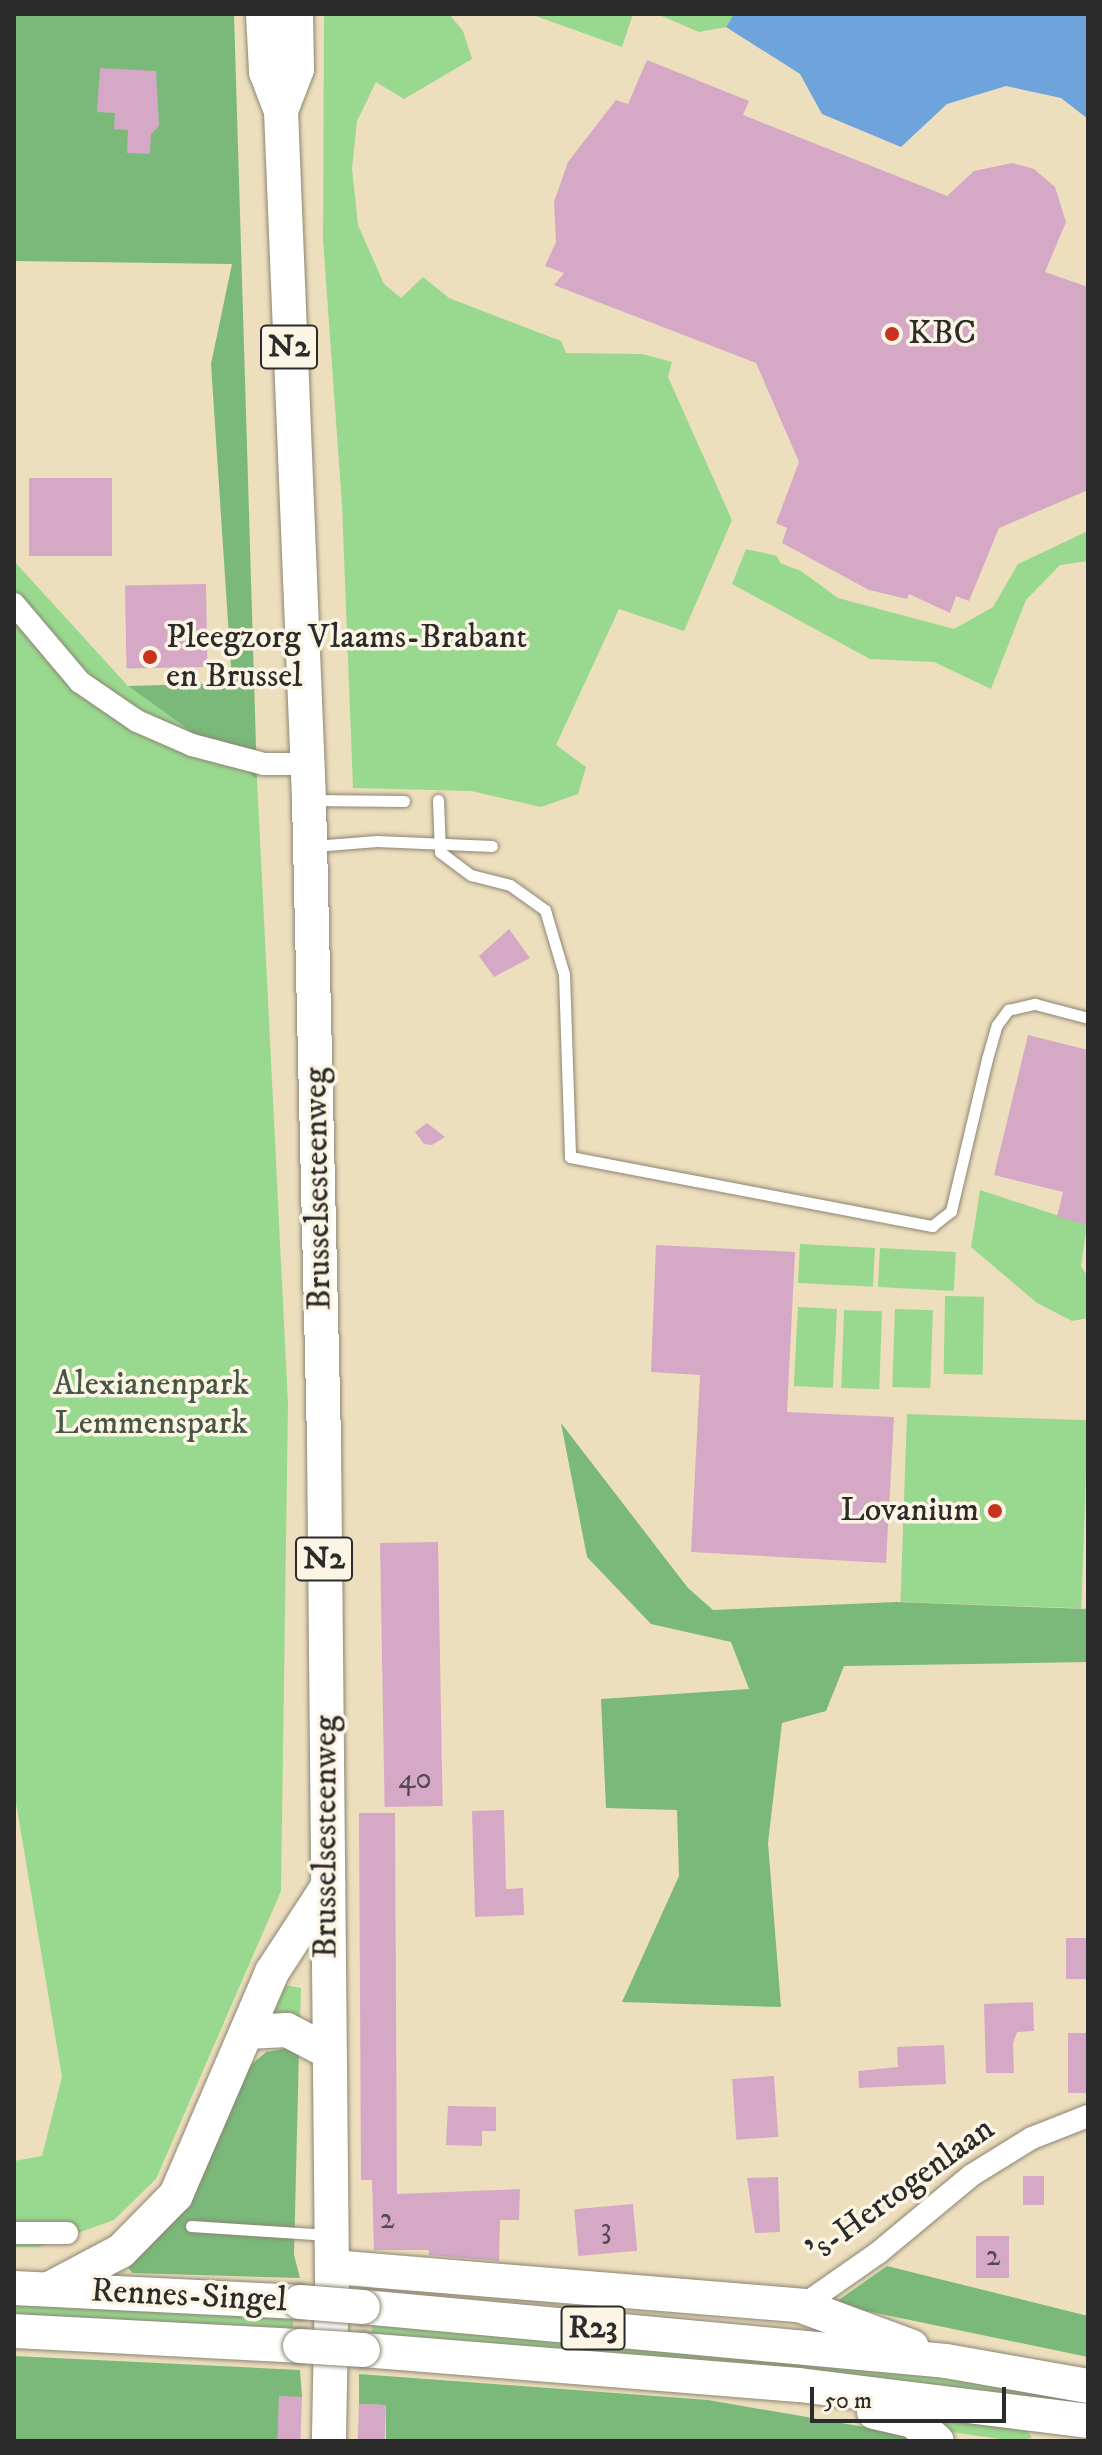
<!DOCTYPE html>
<html>
<head>
<meta charset="utf-8">
<style>
  body { margin:0 }
  #map { position:relative; width:1102px; height:2455px; overflow:hidden; background:#eddfbd; font-family:"IM FELL DW Pica",serif }
  div>[style] { position:absolute }
  [style*='--x'] { left:calc(var(--x)*1px); top:calc(var(--y)*1px); width:calc(var(--w)*1px); rotate:calc(var(--a)*1deg) }
  .green>* { inset:0; background:#99d98f; transform-origin:0 0 }
  .forest>* { inset:0; background:#7ab97a }
  .water>* { inset:0; background:#6fa3db }
  .building>* { inset:0; background:#d5a9c6; transform-origin:0 0 }
  .roads { filter:drop-shadow(0 0 2px #8c8574) drop-shadow(0 0 2px #8c8574) }
  .lane>* { height:11px; margin:-5.5px; padding:0 5.5px; transform-origin:5.5px; border-radius:5.5px; background:#fff }
  .street>* { height:22px; margin:-11px; padding:0 11px; transform-origin:11px; border-radius:11px; background:#fff }
  .primary>* { height:34px; margin:-17px; padding:0 17px; transform-origin:17px; border-radius:17px; background:#fff }
  .bridges { filter:drop-shadow(0 0 2px #8c8574) drop-shadow(0 0 2px #8c8574) }
  .primary-bridge>* { height:34px; margin:-17px; padding:0 17px; transform-origin:17px; border-radius:17px; background:#fff }
  .dots>* { width:22px; height:22px; translate:-50% -50%; box-sizing:border-box; border:4px solid #fcf5e5; border-radius:50% }
  span { translate:-50% -50%; white-space:nowrap; text-align:center; line-height:1.15; -webkit-text-stroke:7px #fcf5e5; paint-order:stroke }
  .number-label { font-size:30px; color:#564a52 }
  .number-label span { -webkit-text-stroke-width:0 }
  .shield-label span { padding:2px 6px; background:#fcf5e5; border:2px solid; border-radius:6px; -webkit-text-stroke-width:0 }
  .shield-label { font-size:32px; color:#2b2b2b; font-weight:700 }
  .poi-label { font-size:34px; color:#2b2b2b }
  .left { translate:0 -50%; text-align:left }
  .right { translate:-100% -50%; text-align:right }
  .street-label { font-size:34px; color:#2b2b2b }
  .park-label { font-size:34px; color:#465644 }
  .frame { position:absolute; inset:0; border:16px solid #2b2b2b; pointer-events:none }
  .scale { position:absolute; left:810px; top:2387px; width:196px; height:36px; box-sizing:border-box; border:4px solid #2b2b2b; border-top:0; padding-left:10px; font-size:24px; line-height:28px; white-space:nowrap; color:#2b2b2b; -webkit-text-stroke:6px #fcf5e5; paint-order:stroke }
</style>
</head>
<body>
<div id="map">
  <div class="green">
    <i style="clip-path:polygon(324px 14px,449px 14px,463px 31px,472px 59px,404px 99px,376px 82px,357px 121px,352px 169px,358px 225px,384px 284px,401px 298px,423px 277px,449px 298px,561px 341px,566px 353px,642px 354px,672px 362px,668px 377px,732px 520px,684px 631px,619px 609px,556px 745px,586px 767px,578px 794px,541px 807px,471px 791px,353px 788px,342px 505px,323px 239px)"></i>
    <i style="clip-path:polygon(530px 14px,633px 14px,622px 47px)"></i>
    <i style="clip-path:polygon(657px 14px,734px 14px,726px 27px,699px 32px)"></i>
    <i style="clip-path:polygon(1088px 531px,1088px 561px,1060px 565px,1026px 600px,991px 689px,934px 662px,870px 659px,732px 584px,746px 549px,777px 556px,780px 563px,801px 571px,838px 598px,954px 629px,993px 607px,1018px 564px)"></i>
    <i style="clip-path:polygon(14px 561px,128px 686px,257px 779px,288px 1403px,281px 1891px,156px 2179px,114px 2220px,38px 2247px,14px 2247px,14px 2161px,42px 2156px,62px 2077px,14px 1791px)"></i>
    <i style="clip-path:polygon(980px 1190px,1087px 1225px,1081px 1266px,1088px 1277px,1088px 1318px,1072px 1321px,1037px 1303px,971px 1247px)"></i>
    <i style="left:800px;top:1244px;width:75px;height:39px;rotate:3deg"></i>
    <i style="left:880px;top:1248px;width:76px;height:39px;rotate:3deg"></i>
    <i style="left:945px;top:1296px;width:39px;height:78px;rotate:1deg"></i>
    <i style="left:798px;top:1307px;width:39px;height:79px;rotate:3deg"></i>
    <i style="left:895px;top:1309px;width:38px;height:78px;rotate:2deg"></i>
    <i style="left:844px;top:1310px;width:38px;height:78px;rotate:2deg"></i>
    <i style="left:907px;top:1414px;width:181px;height:188px;rotate:2deg"></i>
    <i style="clip-path:polygon(285px 1985px,301px 1988px,300px 2022px,271px 2014px)"></i>
    <i style="clip-path:polygon(14px 2305px,227px 2314px,293px 2319px,293px 2328px,14px 2314px)"></i>
    <i style="clip-path:polygon(372px 2324px,924px 2376px,1088px 2399px,1088px 2407px,596px 2353px,372px 2335px)"></i>
    <i style="clip-path:polygon(953px 2421px,1028px 2431px,1032px 2438px,1014px 2441px,944px 2431px,943px 2423px)"></i>
  </div>
  <div class="forest">
    <i style="clip-path:polygon(14px 14px,234px 14px,257px 779px,128px 686px,232px 683px,211px 364px,232px 264px,14px 261px)"></i>
    <i style="clip-path:polygon(561px 1423px,688px 1588px,713px 1610px,896px 1602px,1088px 1609px,1088px 1662px,844px 1666px,826px 1711px,782px 1723px,768px 1843px,781px 2007px,622px 2002px,679px 1876px,677px 1810px,606px 1808px,601px 1699px,749px 1689px,731px 1642px,651px 1624px,587px 1557px)"></i>
    <i style="clip-path:polygon(294px 2047px,299px 2050px,294px 2255px,300px 2278px,132px 2273px,123px 2259px,246px 2069px,266px 2052px)"></i>
    <i style="clip-path:polygon(887px 2266px,1088px 2316px,1088px 2357px,833px 2304px)"></i>
    <i style="clip-path:polygon(14px 2356px,300px 2370px,302px 2397px,279px 2397px,278px 2441px,14px 2441px)"></i>
    <i style="clip-path:polygon(359px 2374px,708px 2400px,905px 2434px,919px 2441px,386px 2441px,386px 2405px,359px 2404px)"></i>
  </div>
  <div class="water">
    <i style="clip-path:polygon(734px 14px,1088px 14px,1088px 119px,1061px 98px,1006px 86px,947px 104px,901px 147px,822px 114px,800px 74px,726px 27px)"></i>
  </div>
  <div class="building">
    <i style="clip-path:polygon(647px 60px,749px 101px,743px 115px,947px 196px,974px 171px,1012px 163px,1034px 169px,1055px 187px,1066px 222px,1045px 272px,1088px 287px,1088px 490px,999px 528px,969px 601px,956px 596px,950px 613px,909px 594px,907px 599px,869px 590px,782px 543px,787px 528px,776px 523px,799px 462px,756px 363px,554px 285px,564px 273px,545px 266px,556px 242px,554px 202px,568px 162px,616px 100px,628px 104px)"></i>
    <i style="clip-path:polygon(100px 68px,156px 71px,159px 126px,151px 134px,150px 154px,127px 153px,128px 130px,114px 129px,115px 113px,97px 112px)"></i>
    <i style="left:112px;top:478px;width:78px;height:83px;rotate:90deg"></i>
    <i style="left:206px;top:584px;width:83px;height:81px;rotate:89deg"></i>
    <i style="clip-path:polygon(509px 929px,530px 958px,494px 977px,479px 956px)"></i>
    <i style="clip-path:polygon(1028px 1035px,1088px 1050px,1088px 1225px,1057px 1217px,1063px 1192px,994px 1175px)"></i>
    <i style="clip-path:polygon(427px 1123px,445px 1137px,432px 1145px,424px 1144px,415px 1132px)"></i>
    <i style="clip-path:polygon(656px 1245px,795px 1252px,787px 1412px,894px 1417px,886px 1563px,691px 1552px,700px 1375px,651px 1372px)"></i>
    <i style="left:438px;top:1542px;width:264px;height:58px;rotate:89deg"></i>
    <i style="clip-path:polygon(504px 1810px,506px 1889px,523px 1888px,524px 1915px,475px 1917px,472px 1811px)"></i>
    <i style="clip-path:polygon(359px 1813px,395px 1813px,397px 2194px,520px 2189px,519px 2220px,500px 2220px,499px 2261px,429px 2255px,429px 2250px,374px 2250px,372px 2180px,361px 2180px)"></i>
    <i style="left:1066px;top:1938px;width:22px;height:41px"></i>
    <i style="clip-path:polygon(1033px 2002px,1034px 2031px,1017px 2032px,1013px 2043px,1014px 2073px,986px 2073px,984px 2004px)"></i>
    <i style="left:1088px;top:2033px;width:60px;height:20px;rotate:90deg"></i>
    <i style="clip-path:polygon(944px 2045px,946px 2084px,859px 2088px,858px 2071px,898px 2067px,897px 2047px)"></i>
    <i style="left:774px;top:2076px;width:61px;height:42px;rotate:86deg"></i>
    <i style="clip-path:polygon(448px 2106px,496px 2107px,496px 2131px,482px 2131px,482px 2146px,446px 2145px)"></i>
    <i style="left:1023px;top:2176px;width:21px;height:29px"></i>
    <i style="clip-path:polygon(778px 2177px,780px 2232px,755px 2233px,747px 2178px)"></i>
    <i style="left:633px;top:2204px;width:47px;height:59px;rotate:85deg"></i>
    <i style="left:976px;top:2236px;width:33px;height:42px"></i>
    <i style="left:279px;top:2396px;width:23px;height:45px;rotate:2deg"></i>
    <i style="left:359px;top:2404px;width:27px;height:37px;rotate:2deg"></i>
  </div>
  <div class="roads">
    <div class="lane">
      <i style="--x:312;--y:800;--w:92;--a:0.6"></i>
      <i style="--x:438;--y:800;--w:52;--a:87.8"></i>
      <i style="--x:440;--y:852;--w:39;--a:37"></i>
      <i style="--x:471;--y:875;--w:40;--a:14.4"></i>
      <i style="--x:510;--y:885;--w:43;--a:35.5"></i>
      <i style="--x:545;--y:910;--w:67;--a:73.5"></i>
      <i style="--x:564;--y:974;--w:183;--a:88.1"></i>
      <i style="--x:570;--y:1157;--w:369;--a:10.8"></i>
      <i style="--x:932;--y:1226;--w:24;--a:-38"></i>
      <i style="--x:951;--y:1211;--w:156;--a:-76.7"></i>
      <i style="--x:987;--y:1059;--w:35;--a:-74"></i>
      <i style="--x:997;--y:1025;--w:19;--a:-54"></i>
      <i style="--x:1008;--y:1010;--w:28;--a:-13"></i>
      <i style="--x:1035;--y:1004;--w:55;--a:14.8"></i>
      <i style="--x:314;--y:846;--w:63;--a:-4.5"></i>
      <i style="--x:377;--y:841;--w:115;--a:2.5"></i>
      <i style="--x:191;--y:2226;--w:138;--a:3.7"></i>
    </div>
    <div class="street">
      <i style="--x:14;--y:604;--w:102;--a:49.8"></i>
      <i style="--x:80;--y:682;--w:69;--a:34.4"></i>
      <i style="--x:137;--y:721;--w:60;--a:23.6"></i>
      <i style="--x:192;--y:745;--w:74;--a:14.8"></i>
      <i style="--x:264;--y:764;--w:43;--a:0"></i>
      <i style="--x:14;--y:2233;--w:53;--a:0"></i>
      <i style="--x:802;--y:2306;--w:93;--a:-34.9"></i>
      <i style="--x:878;--y:2253;--w:122;--a:-39.7"></i>
      <i style="--x:972;--y:2175;--w:70;--a:-31.7"></i>
      <i style="--x:1032;--y:2138;--w:60;--a:-21.4"></i>
    </div>
    <div class="primary">
      <i style="--x:263;--y:14;--w:58;--a:87"></i>
      <i style="--x:266;--y:72;--w:42;--a:69"></i>
      <i style="--x:281;--y:111;--w:690;--a:87.67"></i>
      <i style="--x:309;--y:800;--w:642;--a:88.66"></i>
      <i style="--x:324;--y:1442;--w:838;--a:89.45"></i>
      <i style="--x:332;--y:2280;--w:161;--a:91.1"></i>
      <i style="--x:281;--y:111;--w:45;--a:-69.1"></i>
      <i style="--x:297;--y:69;--w:55;--a:-91"></i>
      <i style="--x:247;--y:2032;--w:40;--a:-2.9"></i>
      <i style="--x:287;--y:2030;--w:47;--a:27.6"></i>
      <i style="--x:332;--y:2267;--w:472;--a:4.7"></i>
      <i style="--x:802;--y:2306;--w:117;--a:20.4"></i>
      <i style="--x:14;--y:2288;--w:286;--a:2.8"></i>
      <i style="--x:51;--y:2288;--w:79;--a:-27.9"></i>
      <i style="--x:121;--y:2251;--w:78;--a:-45.5"></i>
      <i style="--x:176;--y:2195;--w:243;--a:-66.7"></i>
      <i style="--x:272;--y:1972;--w:103;--a:-56.9"></i>
      <i style="--x:363;--y:2307;--w:585;--a:5.29"></i>
      <i style="--x:946;--y:2361;--w:144;--a:10"></i>
      <i style="--x:14;--y:2331;--w:286;--a:3"></i>
      <i style="--x:363;--y:2350;--w:437;--a:4.6"></i>
      <i style="--x:799;--y:2385;--w:291;--a:7.1"></i>
      <i style="--x:874;--y:2412;--w:40;--a:13"></i>
      <i style="--x:913;--y:2421;--w:31;--a:40"></i>
    </div>
  </div>
  <div class="bridges">
    <div class="primary-bridge">
      <i style="--x:300;--y:2302;--w:63;--a:4.5"></i>
      <i style="--x:300;--y:2346;--w:63;--a:3.6"></i>
    </div>
  </div>
  <div class="dots">
    <i style="left:892px;top:334px;background:#c8321e"></i>
    <i style="left:150px;top:657px;background:#c8321e"></i>
    <i style="left:995px;top:1511px;background:#c8321e"></i>
  </div>
  <div class="number-label">
    <span style="left:415px;top:1780px">40</span>
    <span style="left:387px;top:2220px">2</span>
    <span style="left:606px;top:2230px">3</span>
    <span style="left:993px;top:2257px">2</span>
  </div>
  <div class="shield-label">
    <span style="left:289px;top:347px">N2</span>
    <span style="left:324px;top:1559px">N2</span>
    <span style="left:593px;top:2328px">R23</span>
  </div>
  <div class="poi-label">
    <span class="left" style="left:908px;top:334px">KBC</span>
    <span class="left" style="left:166px;top:657px">Pleegzorg Vlaams-Brabant<br>en Brussel</span>
    <span class="right" style="left:979px;top:1511px">Lovanium</span>
  </div>
  <div class="street-label">
    <span style="left:318px;top:1189px;rotate:-91deg">Brusselsesteenweg</span>
    <span style="left:326px;top:1837px;rotate:-90deg">Brusselsesteenweg</span>
    <span style="left:901px;top:2190px;rotate:-36deg">'s-Hertogenlaan</span>
    <span style="left:189px;top:2296px;rotate:3deg">Rennes-Singel</span>
  </div>
  <div class="park-label">
    <span style="left:151px;top:1404px">Alexianenpark<br>Lemmenspark</span>
  </div>
  <div class="frame"></div>
  <div class="scale">50 m</div>
</div>
</body>
</html>
